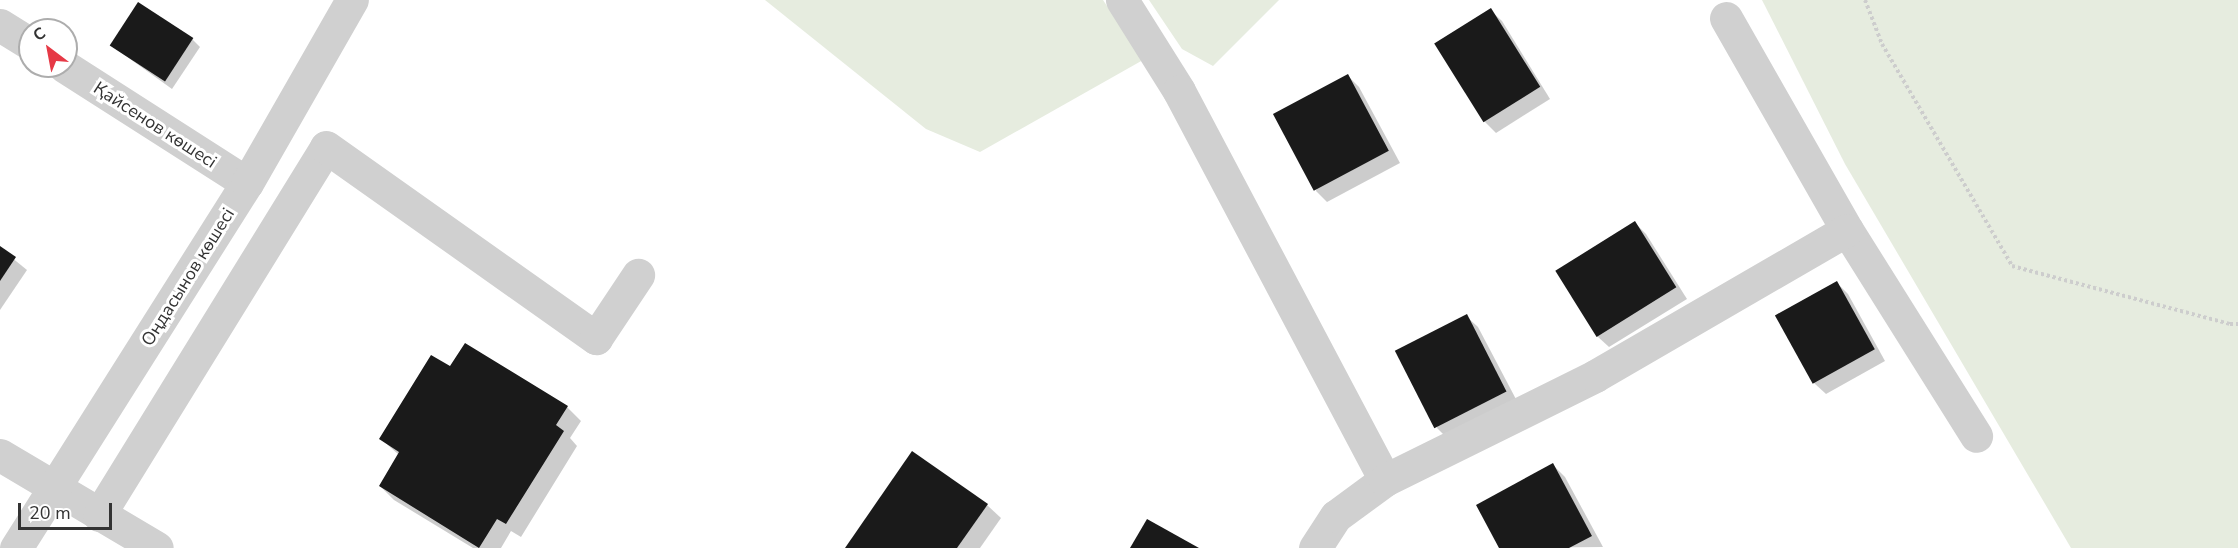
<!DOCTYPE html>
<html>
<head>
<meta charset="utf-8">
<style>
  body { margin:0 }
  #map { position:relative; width:2238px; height:548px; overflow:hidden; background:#fff; font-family:"Nunito Sans",sans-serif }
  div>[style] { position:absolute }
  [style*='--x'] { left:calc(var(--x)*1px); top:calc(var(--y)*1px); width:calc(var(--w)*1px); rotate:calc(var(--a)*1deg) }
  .green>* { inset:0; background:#e6ecdf }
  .shadow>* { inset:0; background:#0003 }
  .building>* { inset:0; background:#1a1a1a; transform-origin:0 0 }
  .path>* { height:4px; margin-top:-2px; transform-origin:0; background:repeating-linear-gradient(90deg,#cdcdcd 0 3px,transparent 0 6px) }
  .minor>* { height:33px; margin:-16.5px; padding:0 16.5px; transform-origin:16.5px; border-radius:16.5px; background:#d0d0d0 }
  span { translate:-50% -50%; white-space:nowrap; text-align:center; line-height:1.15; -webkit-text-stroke:6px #fff; paint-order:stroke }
  .street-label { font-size:18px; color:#333 }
  .north { position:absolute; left:18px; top:18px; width:60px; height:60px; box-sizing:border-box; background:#fff; border:2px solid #adadad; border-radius:50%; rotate:328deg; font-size:16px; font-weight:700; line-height:24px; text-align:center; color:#333 }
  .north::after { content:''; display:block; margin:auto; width:21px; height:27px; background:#e63946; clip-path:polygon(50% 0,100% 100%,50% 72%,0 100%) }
  .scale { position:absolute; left:18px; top:503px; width:94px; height:27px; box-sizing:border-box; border:3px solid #333; border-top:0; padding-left:8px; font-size:18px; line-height:21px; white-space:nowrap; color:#333; -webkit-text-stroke:4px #fff; paint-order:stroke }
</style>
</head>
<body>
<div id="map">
  <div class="green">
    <i style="clip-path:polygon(765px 0,1103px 0,1143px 60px,980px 152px,926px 129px)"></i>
    <i style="clip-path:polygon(1149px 0,1279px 0,1213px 66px,1182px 49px)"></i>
    <i style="clip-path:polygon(1762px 0,2238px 0,2238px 548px,2071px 548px,1845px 164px)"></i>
  </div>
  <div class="shadow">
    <i style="clip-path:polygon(1490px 10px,1502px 21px,1550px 99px,1496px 133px,1484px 121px)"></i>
    <i style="clip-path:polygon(192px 39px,200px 47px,172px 89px,112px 46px)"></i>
    <i style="clip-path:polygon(1348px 76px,1359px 87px,1400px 163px,1327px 202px,1316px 191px)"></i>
    <i style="clip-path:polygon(1635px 223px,1646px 234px,1687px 299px,1609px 347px,1597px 336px)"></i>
    <i style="clip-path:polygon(0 248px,27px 270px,0 310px)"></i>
    <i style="clip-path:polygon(1837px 283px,1848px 294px,1885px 361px,1826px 394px,1814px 383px,1777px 316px)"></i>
    <i style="clip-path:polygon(1466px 316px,1478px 327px,1518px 403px,1449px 440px,1437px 428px)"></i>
    <i style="clip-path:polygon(451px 368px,567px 407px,581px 421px,570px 438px,577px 446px,521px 537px,511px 531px,501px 548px,473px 548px,394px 500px,380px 486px,399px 455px,381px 439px)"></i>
    <i style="clip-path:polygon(1553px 465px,1565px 477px,1603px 547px,1501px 548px)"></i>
    <i style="clip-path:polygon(987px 505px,1001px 518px,980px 548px,846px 548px)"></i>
  </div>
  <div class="building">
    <i style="left:138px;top:2px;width:66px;height:52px;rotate:33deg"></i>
    <i style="left:1491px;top:8px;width:93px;height:67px;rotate:58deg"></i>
    <i style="left:1348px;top:74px;width:87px;height:85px;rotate:62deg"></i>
    <i style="left:1635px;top:221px;width:78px;height:94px;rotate:58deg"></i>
    <i style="clip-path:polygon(0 246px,16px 257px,0 281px)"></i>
    <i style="left:1837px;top:281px;width:78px;height:71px;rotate:61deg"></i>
    <i style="left:1467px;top:314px;width:87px;height:81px;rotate:63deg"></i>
    <i style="clip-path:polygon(465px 343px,568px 406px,556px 425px,564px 431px,506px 524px,497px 519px,479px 548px,379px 486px,399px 452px,379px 439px,431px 355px,450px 366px)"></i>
    <i style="clip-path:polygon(912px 451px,988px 504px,957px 548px,845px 548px)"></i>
    <i style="clip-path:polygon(1553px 463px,1592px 536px,1569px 548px,1499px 548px,1476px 505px)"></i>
    <i style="clip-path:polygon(1147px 519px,1199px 548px,1130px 548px)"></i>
  </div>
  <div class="path">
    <i style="--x:1865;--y:0;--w:47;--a:68.9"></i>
    <i style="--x:1882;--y:44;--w:257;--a:59.6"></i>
    <i style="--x:2012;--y:266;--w:226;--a:14.9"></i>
    <i style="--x:2230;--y:324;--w:8;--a:0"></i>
  </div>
  <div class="minor">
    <i style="--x:1122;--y:0;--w:107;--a:57.9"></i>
    <i style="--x:1179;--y:91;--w:440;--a:62.1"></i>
    <i style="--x:1726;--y:18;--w:244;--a:60.3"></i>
    <i style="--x:1847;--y:230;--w:243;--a:57.9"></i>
    <i style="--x:0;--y:25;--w:36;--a:32"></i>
    <i style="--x:64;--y:66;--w:217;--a:32.6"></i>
    <i style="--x:0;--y:455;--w:182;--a:30.6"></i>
    <i style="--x:99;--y:515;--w:432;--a:-58.3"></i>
    <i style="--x:326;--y:147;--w:331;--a:35.3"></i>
    <i style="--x:596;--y:338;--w:76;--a:-56.3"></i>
    <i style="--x:16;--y:548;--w:432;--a:-57.7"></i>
    <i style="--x:247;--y:183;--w:211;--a:-60.2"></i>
    <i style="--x:1315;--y:548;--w:38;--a:-57"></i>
    <i style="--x:1336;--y:516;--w:61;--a:-36.3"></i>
    <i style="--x:1385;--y:480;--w:234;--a:-26.3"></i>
    <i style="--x:1595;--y:376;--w:291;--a:-30.1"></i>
  </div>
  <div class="street-label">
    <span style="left:155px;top:125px;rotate:33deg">Қайсенов көшесі</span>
    <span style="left:188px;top:277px;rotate:-58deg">Оңдасынов көшесі</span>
  </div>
  <div class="north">С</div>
  <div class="scale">20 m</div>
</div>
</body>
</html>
